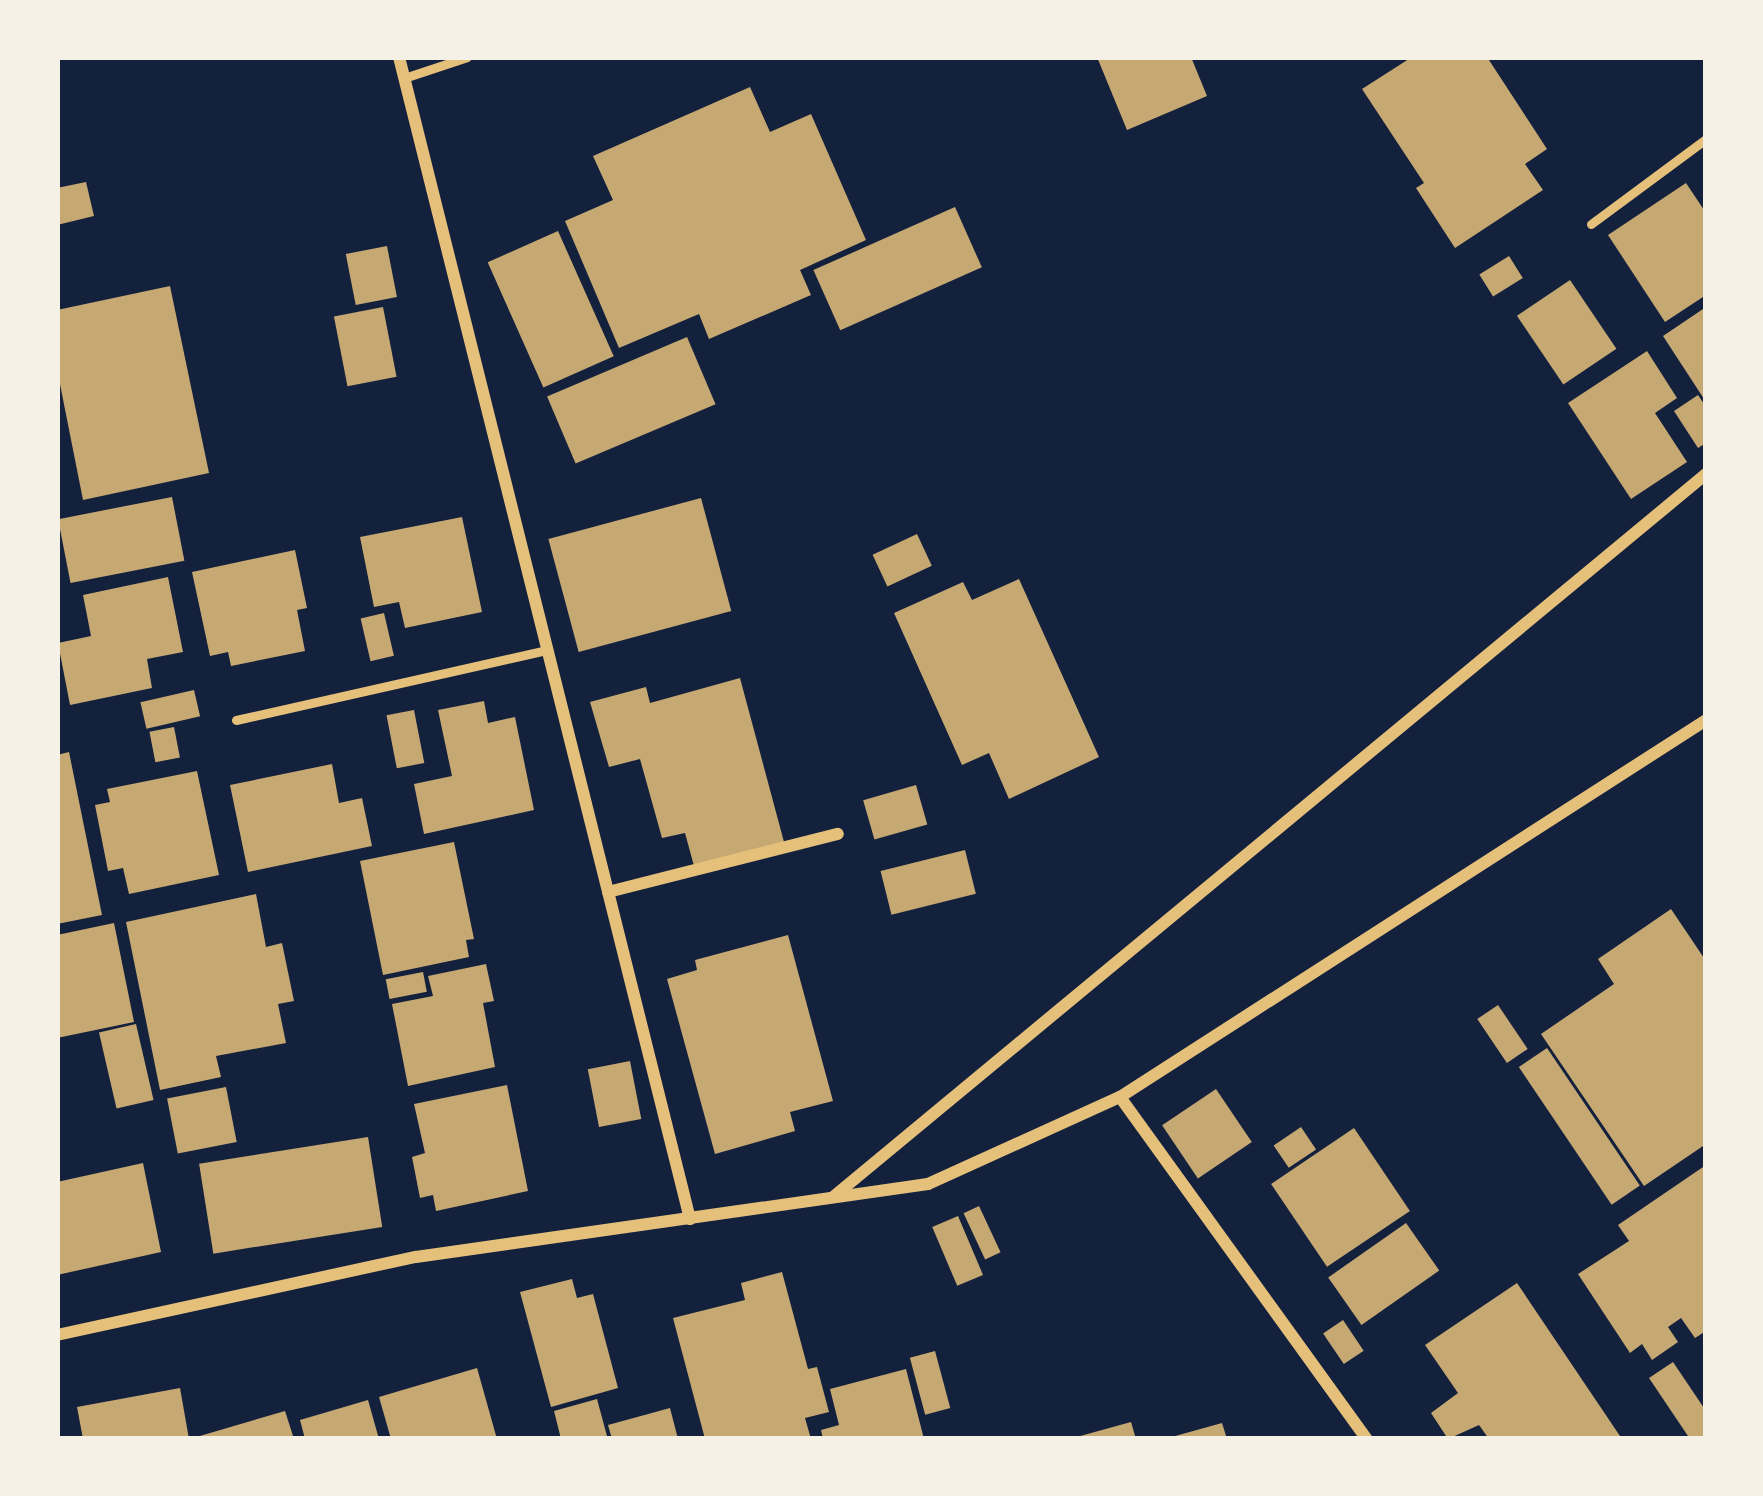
<!DOCTYPE html>
<html>
<head>
<meta charset="utf-8">
<style>
  body { margin:0 }
  #map { position:relative; width:1763px; height:1496px; overflow:hidden; background:#14213d; font-family:"Work Sans",sans-serif }
  div>[style] { position:absolute }
  [style*='--x'] { left:calc(var(--x)*1px); top:calc(var(--y)*1px); width:calc(var(--w)*1px); rotate:calc(var(--a)*1deg) }
  .building>* { inset:0; background:#c6a872; transform-origin:0 0 }
  .service>* { height:9px; margin:-4.5px; padding:0 4.5px; transform-origin:4.5px; border-radius:4.5px; background:#e5c07b }
  .minor>* { height:12px; margin:-6px; padding:0 6px; transform-origin:6px; border-radius:6px; background:#e5c07b }
  span { translate:-50% -50%; white-space:nowrap; text-align:center; line-height:1.15; -webkit-text-stroke:9px #f6f1e7; paint-order:stroke }
  .frame { position:absolute; inset:0; border:60px solid #f6f1e7; pointer-events:none }
</style>
</head>
<body>
<div id="map">
  <div class="building">
    <i style="clip-path:polygon(1097px 57px,1191px 57px,1207px 96px,1127px 130px)"></i>
    <i style="clip-path:polygon(1412px 57px,1487px 57px,1547px 149px,1525px 164px,1543px 190px,1455px 248px,1416px 188px,1424px 183px,1362px 89px)"></i>
    <i style="clip-path:polygon(750px 87px,770px 132px,811px 114px,866px 240px,800px 270px,811px 295px,709px 339px,699px 314px,619px 348px,565px 221px,613px 200px,593px 156px)"></i>
    <i style="clip-path:polygon(86px 182px,94px 216px,57px 225px,57px 188px)"></i>
    <i style="clip-path:polygon(1686px 183px,1706px 213px,1706px 295px,1665px 322px,1608px 235px)"></i>
    <i style="left:955px;top:207px;width:66px;height:155px;rotate:66deg"></i>
    <i style="left:558px;top:231px;width:137px;height:77px;rotate:66deg"></i>
    <i style="left:387px;top:246px;width:52px;height:42px;rotate:79deg"></i>
    <i style="left:1509px;top:256px;width:26px;height:35px;rotate:58deg"></i>
    <i style="left:1570px;top:280px;width:83px;height:64px;rotate:56deg"></i>
    <i style="clip-path:polygon(170px 286px,209px 473px,83px 500px,57px 369px,57px 310px)"></i>
    <i style="left:383px;top:307px;width:71px;height:50px;rotate:79deg"></i>
    <i style="clip-path:polygon(1706px 307px,1706px 402px,1663px 336px)"></i>
    <i style="left:687px;top:337px;width:73px;height:152px;rotate:67deg"></i>
    <i style="clip-path:polygon(1647px 351px,1677px 398px,1655px 413px,1687px 462px,1631px 499px,1568px 403px)"></i>
    <i style="clip-path:polygon(1698px 395px,1706px 407px,1706px 443px,1698px 448px,1674px 411px)"></i>
    <i style="left:172px;top:497px;width:65px;height:116px;rotate:79deg"></i>
    <i style="left:701px;top:498px;width:117px;height:158px;rotate:75deg"></i>
    <i style="clip-path:polygon(462px 517px,482px 612px,405px 628px,399px 602px,374px 607px,360px 537px)"></i>
    <i style="left:917px;top:534px;width:35px;height:49px;rotate:65deg"></i>
    <i style="clip-path:polygon(295px 550px,307px 608px,297px 610px,305px 651px,231px 666px,228px 652px,210px 656px,192px 572px)"></i>
    <i style="clip-path:polygon(168px 577px,183px 652px,147px 659px,152px 688px,70px 705px,58px 643px,91px 636px,83px 595px)"></i>
    <i style="clip-path:polygon(1019px 579px,1099px 757px,1009px 799px,989px 753px,962px 765px,894px 613px,963px 582px,972px 600px)"></i>
    <i style="left:384px;top:613px;width:44px;height:24px;rotate:77deg"></i>
    <i style="clip-path:polygon(740px 678px,784px 842px,694px 866px,685px 833px,662px 838px,640px 759px,609px 767px,590px 702px,646px 687px,650px 703px)"></i>
    <i style="left:194px;top:690px;width:27px;height:55px;rotate:77deg"></i>
    <i style="clip-path:polygon(484px 701px,488px 723px,515px 717px,534px 810px,424px 834px,414px 784px,452px 776px,438px 710px)"></i>
    <i style="left:414px;top:710px;width:54px;height:28px;rotate:79deg"></i>
    <i style="left:174px;top:727px;width:31px;height:25px;rotate:79deg"></i>
    <i style="clip-path:polygon(69px 752px,102px 915px,57px 924px,57px 755px)"></i>
    <i style="clip-path:polygon(332px 764px,339px 803px,362px 798px,372px 846px,248px 872px,230px 785px)"></i>
    <i style="clip-path:polygon(197px 771px,219px 875px,129px 894px,123px 868px,108px 871px,95px 805px,110px 802px,107px 789px)"></i>
    <i style="left:916px;top:785px;width:41px;height:55px;rotate:74deg"></i>
    <i style="clip-path:polygon(454px 842px,474px 939px,466px 940px,469px 957px,383px 975px,360px 861px)"></i>
    <i style="left:965px;top:850px;width:45px;height:87px;rotate:76deg"></i>
    <i style="clip-path:polygon(256px 894px,266px 947px,282px 943px,294px 1001px,278px 1004px,286px 1043px,216px 1056px,221px 1077px,160px 1090px,126px 922px)"></i>
    <i style="clip-path:polygon(1671px 909px,1706px 961px,1706px 1144px,1644px 1186px,1541px 1034px,1614px 984px,1598px 959px)"></i>
    <i style="clip-path:polygon(114px 923px,134px 1022px,57px 1038px,57px 935px)"></i>
    <i style="clip-path:polygon(788px 935px,833px 1101px,790px 1112px,795px 1131px,715px 1154px,667px 979px,697px 970px,695px 960px)"></i>
    <i style="clip-path:polygon(486px 964px,494px 1001px,483px 1003px,495px 1067px,408px 1086px,392px 1004px,433px 996px,428px 976px)"></i>
    <i style="left:423px;top:972px;width:20px;height:38px;rotate:79deg"></i>
    <i style="left:1498px;top:1005px;width:53px;height:25px;rotate:56deg"></i>
    <i style="left:136px;top:1024px;width:78px;height:38px;rotate:77deg"></i>
    <i style="left:1547px;top:1048px;width:166px;height:34px;rotate:56deg"></i>
    <i style="left:630px;top:1061px;width:59px;height:43px;rotate:79deg"></i>
    <i style="clip-path:polygon(507px 1085px,528px 1191px,436px 1211px,433px 1195px,420px 1198px,412px 1157px,425px 1153px,414px 1104px)"></i>
    <i style="left:226px;top:1087px;width:56px;height:60px;rotate:79deg"></i>
    <i style="left:1216px;top:1089px;width:64px;height:65px;rotate:56deg"></i>
    <i style="left:1301px;top:1127px;width:27px;height:33px;rotate:56deg"></i>
    <i style="left:1354px;top:1128px;width:100px;height:100px;rotate:56deg"></i>
    <i style="left:368px;top:1137px;width:91px;height:171px;rotate:81deg"></i>
    <i style="clip-path:polygon(143px 1163px,161px 1252px,57px 1275px,57px 1182px)"></i>
    <i style="clip-path:polygon(1706px 1165px,1706px 1331px,1695px 1338px,1681px 1318px,1668px 1327px,1678px 1342px,1652px 1360px,1642px 1344px,1630px 1353px,1578px 1274px,1629px 1241px,1618px 1225px)"></i>
    <i style="left:979px;top:1206px;width:51px;height:17px;rotate:65deg"></i>
    <i style="left:958px;top:1216px;width:64px;height:28px;rotate:67deg"></i>
    <i style="left:1406px;top:1223px;width:58px;height:95px;rotate:55deg"></i>
    <i style="clip-path:polygon(782px 1272px,808px 1369px,817px 1367px,829px 1412px,805px 1418px,811px 1439px,705px 1439px,673px 1318px,745px 1300px,741px 1283px)"></i>
    <i style="clip-path:polygon(572px 1279px,577px 1298px,593px 1294px,618px 1388px,551px 1407px,520px 1292px)"></i>
    <i style="clip-path:polygon(1517px 1283px,1622px 1439px,1489px 1439px,1479px 1425px,1448px 1439px,1431px 1413px,1458px 1393px,1425px 1345px)"></i>
    <i style="left:1343px;top:1320px;width:37px;height:24px;rotate:56deg"></i>
    <i style="left:935px;top:1351px;width:59px;height:26px;rotate:75deg"></i>
    <i style="clip-path:polygon(1673px 1362px,1706px 1411px,1706px 1439px,1690px 1439px,1649px 1378px)"></i>
    <i style="clip-path:polygon(477px 1368px,497px 1439px,391px 1439px,379px 1397px)"></i>
    <i style="clip-path:polygon(906px 1369px,924px 1439px,823px 1439px,821px 1430px,839px 1425px,830px 1389px)"></i>
    <i style="clip-path:polygon(180px 1388px,189px 1439px,83px 1439px,77px 1407px)"></i>
    <i style="clip-path:polygon(597px 1399px,607px 1436px,561px 1439px,554px 1411px)"></i>
    <i style="clip-path:polygon(368px 1400px,379px 1439px,305px 1439px,300px 1420px)"></i>
    <i style="clip-path:polygon(670px 1408px,678px 1439px,612px 1439px,608px 1425px)"></i>
    <i style="clip-path:polygon(285px 1411px,294px 1439px,194px 1439px,193px 1438px)"></i>
    <i style="clip-path:polygon(1131px 1422px,1136px 1439px,1073px 1439px,1073px 1438px)"></i>
    <i style="clip-path:polygon(1222px 1423px,1227px 1439px,1168px 1439px,1168px 1438px)"></i>
  </div>
  <div class="service">
    <i style="--x:404;--y:78;--w:66;--a:-18.4"></i>
    <i style="--x:1591;--y:224;--w:143;--a:-36.5"></i>
    <i style="--x:236;--y:720;--w:319;--a:-12.7"></i>
  </div>
  <div class="minor">
    <i style="--x:399;--y:57;--w:1198;--a:75.94"></i>
    <i style="--x:608;--y:892;--w:237;--a:-14.2"></i>
    <i style="--x:1120;--y:1097;--w:422;--a:54.2"></i>
    <i style="--x:833;--y:1197;--w:1134;--a:-39.63"></i>
    <i style="--x:57;--y:1335;--w:367;--a:-12.3"></i>
    <i style="--x:416;--y:1257;--w:517;--a:-8.11"></i>
    <i style="--x:928;--y:1184;--w:211;--a:-24.4"></i>
    <i style="--x:1120;--y:1097;--w:697;--a:-32.75"></i>
  </div>
  <div class="frame"></div>
</div>
</body>
</html>
